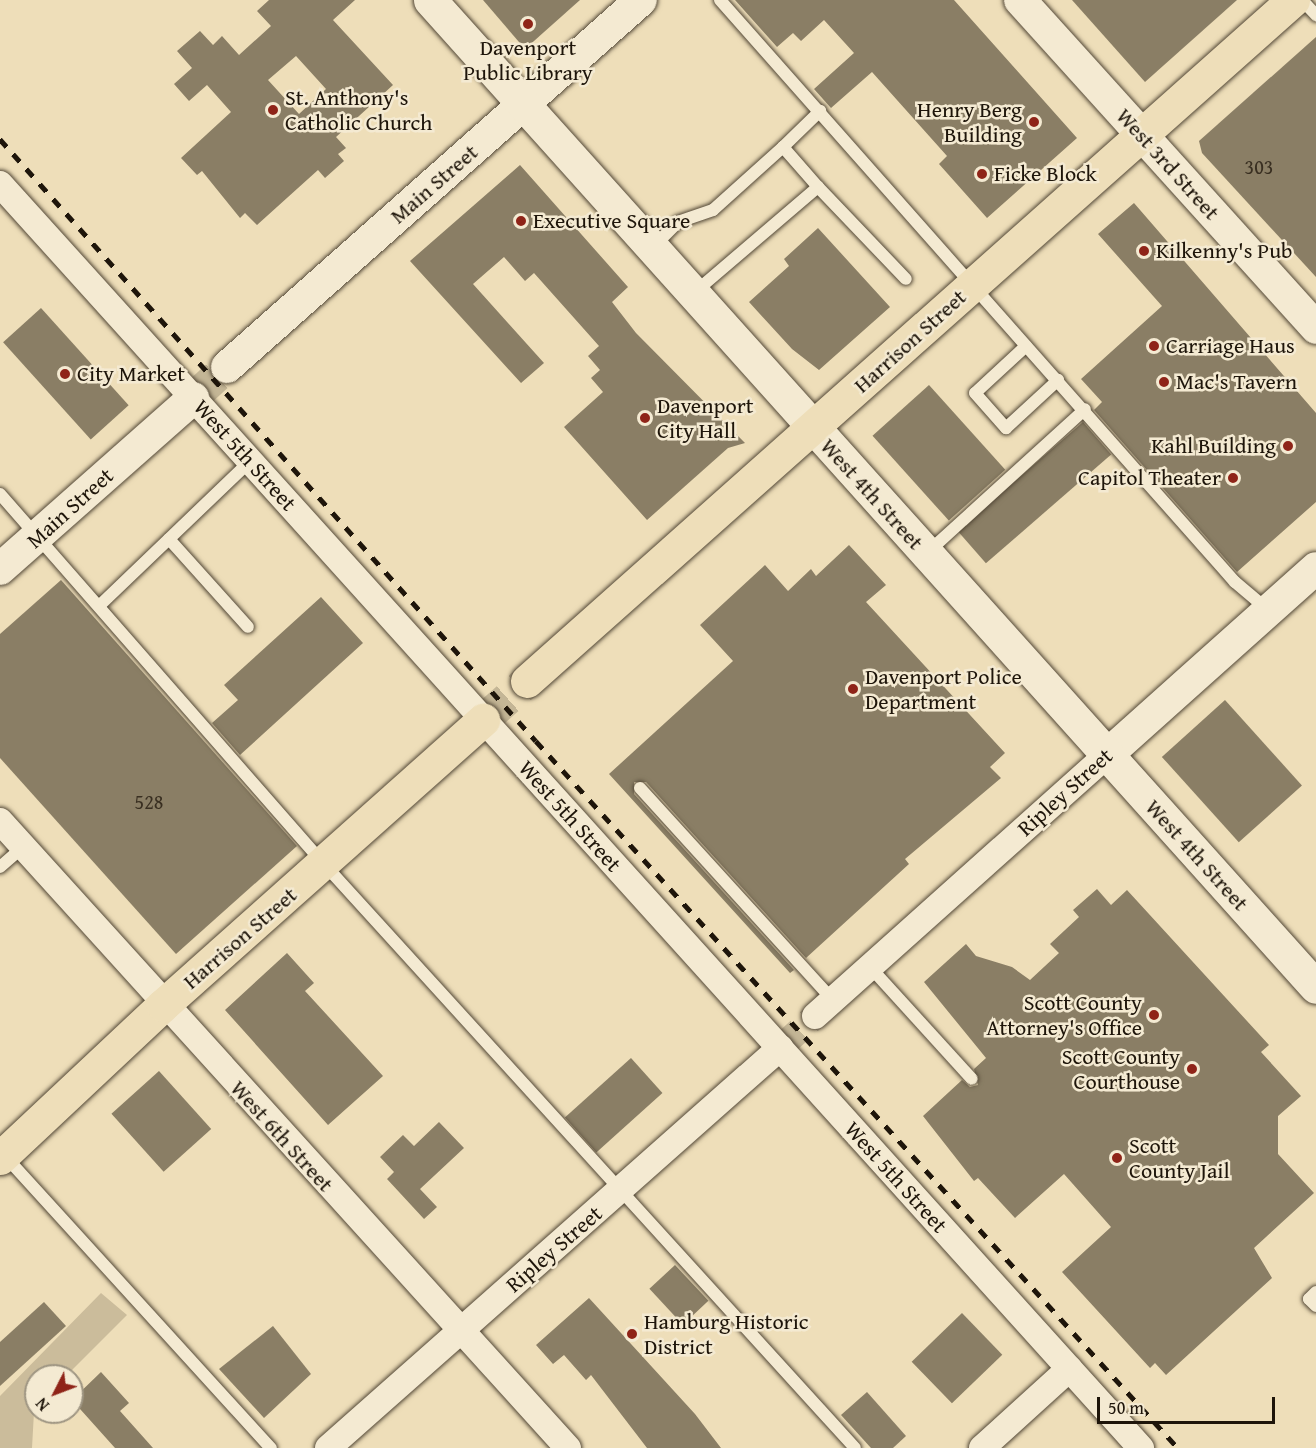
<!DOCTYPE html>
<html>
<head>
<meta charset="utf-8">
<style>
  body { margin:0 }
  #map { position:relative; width:1316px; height:1448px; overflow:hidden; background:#eedeb9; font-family:"Gentium Book Plus",serif }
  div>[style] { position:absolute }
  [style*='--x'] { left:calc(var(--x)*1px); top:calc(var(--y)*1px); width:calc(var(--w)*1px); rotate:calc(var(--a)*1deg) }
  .green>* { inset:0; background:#cbbc9b }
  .building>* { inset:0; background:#8a7e65; transform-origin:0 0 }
  .minor-tunnel>* { height:26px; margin-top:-13px; transform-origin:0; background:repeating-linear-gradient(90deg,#c4b696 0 26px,transparent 0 39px) }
  .tertiary-tunnel>* { height:32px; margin-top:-16px; transform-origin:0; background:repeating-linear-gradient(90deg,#c4b696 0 32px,transparent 0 48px) }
  .trunk-tunnel>* { height:33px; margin-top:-16.5px; transform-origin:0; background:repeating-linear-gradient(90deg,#c4b696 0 33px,transparent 0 49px) }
  .roads { filter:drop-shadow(0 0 2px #524736) drop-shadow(0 0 2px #524736) }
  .service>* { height:12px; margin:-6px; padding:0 6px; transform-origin:6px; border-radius:6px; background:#f4ead2 }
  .minor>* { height:26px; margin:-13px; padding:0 13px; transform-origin:13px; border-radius:13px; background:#f4ead2 }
  .tertiary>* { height:32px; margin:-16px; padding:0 16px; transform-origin:16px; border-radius:16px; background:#f4ead2 }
  .secondary>* { height:33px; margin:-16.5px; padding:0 16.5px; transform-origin:16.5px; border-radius:16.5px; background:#f4ead2 }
  .trunk>* { height:33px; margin:-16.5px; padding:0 16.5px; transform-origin:16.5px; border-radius:16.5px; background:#eedeb9 }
  .rail>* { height:4.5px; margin-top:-2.25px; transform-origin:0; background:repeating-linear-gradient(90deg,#1e150a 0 10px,transparent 0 20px) }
  .dots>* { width:16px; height:16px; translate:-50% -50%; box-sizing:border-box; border:3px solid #f4ead2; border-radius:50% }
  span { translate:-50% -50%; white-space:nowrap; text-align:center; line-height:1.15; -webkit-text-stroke:5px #f4ead2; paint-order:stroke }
  .number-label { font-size:20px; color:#392f21 }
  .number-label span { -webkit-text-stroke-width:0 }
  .poi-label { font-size:22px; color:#1e150a }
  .left { translate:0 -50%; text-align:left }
  .right { translate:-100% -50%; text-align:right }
  .street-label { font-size:22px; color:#1e150a }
  .north { position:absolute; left:24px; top:1364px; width:60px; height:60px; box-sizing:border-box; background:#f4ead2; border:2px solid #9e9582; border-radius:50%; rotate:228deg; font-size:16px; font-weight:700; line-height:24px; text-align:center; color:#1e150a }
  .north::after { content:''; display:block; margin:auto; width:21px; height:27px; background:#8f2418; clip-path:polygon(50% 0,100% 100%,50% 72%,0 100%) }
  .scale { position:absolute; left:1097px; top:1397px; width:178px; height:27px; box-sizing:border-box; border:3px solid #1e150a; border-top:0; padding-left:8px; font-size:18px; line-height:21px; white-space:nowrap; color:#1e150a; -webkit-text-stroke:4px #f4ead2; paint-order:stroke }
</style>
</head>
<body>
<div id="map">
  <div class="green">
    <i style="clip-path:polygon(101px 1293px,127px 1315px,66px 1376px,36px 1376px,32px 1448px,0 1448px,0 1396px)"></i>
  </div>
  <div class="building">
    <i style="clip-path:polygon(evenodd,269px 0,355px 0,333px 20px,393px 85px,336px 137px,346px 148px,338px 154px,344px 161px,325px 178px,318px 170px,257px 225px,245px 213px,240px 218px,202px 171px,197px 175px,181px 158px,231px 112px,207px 85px,189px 101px,174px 84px,192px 68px,177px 51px,200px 31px,213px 45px,222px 36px,239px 55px,271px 26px,257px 11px,269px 0,296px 56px,326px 89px,299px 114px,268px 80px,296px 56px)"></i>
    <i style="clip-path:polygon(483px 0,580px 0,525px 49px)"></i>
    <i style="clip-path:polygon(735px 0,954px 0,1077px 138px,987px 218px,939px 164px,947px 156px,872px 72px,831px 108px,814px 89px,854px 53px,824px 20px,801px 41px,793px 33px,777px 47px)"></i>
    <i style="clip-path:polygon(1072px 0,1237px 0,1145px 82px)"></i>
    <i style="clip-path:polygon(1316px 37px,1316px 277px,1202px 153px,1199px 141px)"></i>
    <i style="clip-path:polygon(520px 165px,628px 287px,612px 302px,636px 333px,745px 443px,728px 448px,647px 520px,564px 427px,603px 392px,591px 378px,600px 370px,588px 356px,599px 346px,534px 273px,525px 281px,504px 257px,473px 284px,544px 363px,521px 383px,410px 261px)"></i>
    <i style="clip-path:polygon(1134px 203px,1316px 413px,1316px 502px,1237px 572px,1094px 410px,1102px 402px,1081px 379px,1162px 306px,1098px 234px)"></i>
    <i style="clip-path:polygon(818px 228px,890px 307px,819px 370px,792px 349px,749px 302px,789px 266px,784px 259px)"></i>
    <i style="left:41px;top:308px;width:131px;height:51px;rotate:48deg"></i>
    <i style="left:929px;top:385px;width:114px;height:76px;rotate:48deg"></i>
    <i style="left:1083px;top:422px;width:43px;height:166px;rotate:49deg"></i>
    <i style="clip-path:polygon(849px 545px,886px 585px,866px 602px,1005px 753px,990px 767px,1001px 778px,905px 859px,909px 864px,806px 958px,646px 782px,634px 782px,634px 794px,794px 970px,790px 973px,609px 774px,733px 661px,700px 625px,765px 565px,788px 591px,811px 569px,816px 576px)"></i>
    <i style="clip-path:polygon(61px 580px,297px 846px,176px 954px,0 758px,0 634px)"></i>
    <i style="clip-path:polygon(321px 597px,363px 643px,240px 755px,212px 723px,238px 700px,224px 685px)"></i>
    <i style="left:1225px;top:700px;width:115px;height:85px;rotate:48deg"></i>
    <i style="clip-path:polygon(1097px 889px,1111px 905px,1127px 890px,1269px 1045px,1261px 1052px,1301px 1096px,1278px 1116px,1278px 1154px,1314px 1193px,1254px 1248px,1272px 1278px,1166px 1375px,1155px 1363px,1150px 1368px,1062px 1272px,1111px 1227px,1064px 1174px,1015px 1218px,978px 1178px,974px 1181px,923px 1116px,962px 1080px,970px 1087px,978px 1085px,974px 1069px,986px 1058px,924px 982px,966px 944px,976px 956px,1012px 967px,1030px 980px,1059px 953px,1050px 944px,1079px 917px,1073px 910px)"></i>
    <i style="clip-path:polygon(287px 953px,314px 983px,305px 991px,383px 1076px,328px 1125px,225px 1010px)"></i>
    <i style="left:631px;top:1058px;width:47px;height:89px;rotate:48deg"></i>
    <i style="left:159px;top:1071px;width:78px;height:64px;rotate:48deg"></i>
    <i style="clip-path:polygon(439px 1122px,464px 1148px,420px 1189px,437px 1207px,424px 1219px,387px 1179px,394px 1172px,380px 1157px,403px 1135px,414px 1146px)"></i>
    <i style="left:675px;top:1265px;width:49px;height:35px;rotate:47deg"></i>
    <i style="clip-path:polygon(589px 1298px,695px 1414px,721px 1448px,647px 1448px,591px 1375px,586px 1380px,564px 1355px,553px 1364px,536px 1345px)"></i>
    <i style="clip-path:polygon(44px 1302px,66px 1326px,0 1386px,0 1342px)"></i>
    <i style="left:962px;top:1313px;width:58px;height:70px;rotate:46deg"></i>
    <i style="clip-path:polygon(273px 1326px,311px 1374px,264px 1418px,219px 1369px)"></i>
    <i style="clip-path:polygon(101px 1372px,129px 1403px,120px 1411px,153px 1448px,115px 1448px,72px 1400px)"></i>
    <i style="clip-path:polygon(867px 1392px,906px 1436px,893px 1448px,871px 1448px,841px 1415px)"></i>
  </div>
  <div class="minor-tunnel">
    <i style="--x:780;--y:1048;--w:47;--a:-42.4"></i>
  </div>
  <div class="tertiary-tunnel">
    <i style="--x:193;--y:398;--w:46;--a:-42.4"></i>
  </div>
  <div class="trunk-tunnel">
    <i style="--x:483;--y:720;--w:59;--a:-41.6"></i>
  </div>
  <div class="roads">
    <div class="service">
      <i style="--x:720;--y:0;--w:777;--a:48.5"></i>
      <i style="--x:1235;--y:582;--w:43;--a:40.3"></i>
      <i style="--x:1302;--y:0;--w:21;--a:47"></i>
      <i style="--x:783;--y:147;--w:52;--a:-44.2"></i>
      <i style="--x:654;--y:246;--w:34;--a:-45"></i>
      <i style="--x:678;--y:222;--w:37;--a:-19"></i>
      <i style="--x:713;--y:210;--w:94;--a:-42"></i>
      <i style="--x:783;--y:147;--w:53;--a:48.8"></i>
      <i style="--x:695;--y:292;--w:162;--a:-40.5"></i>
      <i style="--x:818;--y:187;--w:127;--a:46.3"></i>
      <i style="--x:1026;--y:346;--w:69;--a:137.3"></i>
      <i style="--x:975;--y:393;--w:47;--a:48.5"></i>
      <i style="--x:1006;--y:428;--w:71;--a:-42.7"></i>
      <i style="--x:0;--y:494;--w:492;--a:48.8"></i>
      <i style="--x:324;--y:864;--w:789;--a:47.72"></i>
      <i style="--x:169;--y:539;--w:118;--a:48.1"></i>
      <i style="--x:928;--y:552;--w:212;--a:-42.3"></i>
      <i style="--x:99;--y:606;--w:209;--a:-43.8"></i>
      <i style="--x:640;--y:788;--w:287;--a:47.7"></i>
      <i style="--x:0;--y:867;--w:30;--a:-41"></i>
      <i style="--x:870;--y:967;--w:151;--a:47.7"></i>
      <i style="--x:5;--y:1156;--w:395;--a:47.7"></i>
      <i style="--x:1316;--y:1292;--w:10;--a:135"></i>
      <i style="--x:1309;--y:1299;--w:10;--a:45"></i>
    </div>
    <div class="minor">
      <i style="--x:0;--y:184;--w:1703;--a:47.93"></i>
      <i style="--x:0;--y:821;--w:846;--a:47.83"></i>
      <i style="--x:815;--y:1016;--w:392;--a:-41.8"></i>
      <i style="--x:328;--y:1448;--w:604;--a:-41.51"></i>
      <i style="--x:982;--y:1448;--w:118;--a:-42.2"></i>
    </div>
    <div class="tertiary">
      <i style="--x:1020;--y:0;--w:442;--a:47.9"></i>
      <i style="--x:227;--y:367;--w:553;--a:-41.56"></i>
      <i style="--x:0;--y:569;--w:258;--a:-41.5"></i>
      <i style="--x:1107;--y:755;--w:280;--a:-41.8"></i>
    </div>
    <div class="secondary">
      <i style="--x:430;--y:0;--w:1326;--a:48.09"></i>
    </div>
    <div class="trunk">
      <i style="--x:527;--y:681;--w:1025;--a:-41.64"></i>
      <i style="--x:0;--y:1158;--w:224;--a:-43.2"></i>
      <i style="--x:163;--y:1005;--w:429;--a:-41.7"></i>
    </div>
  </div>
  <div class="rail">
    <i style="--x:0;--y:139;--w:806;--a:48.32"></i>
    <i style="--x:536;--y:741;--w:955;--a:47.76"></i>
  </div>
  <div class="dots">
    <i style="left:528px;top:24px;background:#8f2418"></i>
    <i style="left:273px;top:110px;background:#8f2418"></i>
    <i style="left:1034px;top:122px;background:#8f2418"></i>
    <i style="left:982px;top:174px;background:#8f2418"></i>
    <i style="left:521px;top:221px;background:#8f2418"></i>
    <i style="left:1144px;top:251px;background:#8f2418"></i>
    <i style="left:1154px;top:346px;background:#8f2418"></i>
    <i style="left:65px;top:374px;background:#8f2418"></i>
    <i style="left:1164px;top:382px;background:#8f2418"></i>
    <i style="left:645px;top:418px;background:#8f2418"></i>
    <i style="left:1288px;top:446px;background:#8f2418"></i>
    <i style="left:1233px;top:478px;background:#8f2418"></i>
    <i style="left:853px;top:689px;background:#8f2418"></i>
    <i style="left:1154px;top:1015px;background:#8f2418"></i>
    <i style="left:1192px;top:1069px;background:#8f2418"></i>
    <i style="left:1117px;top:1158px;background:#8f2418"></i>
    <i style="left:632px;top:1334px;background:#8f2418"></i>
  </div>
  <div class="number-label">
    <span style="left:1259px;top:166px">303</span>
    <span style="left:149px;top:801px">528</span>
  </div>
  <div class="poi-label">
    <span style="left:528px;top:60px">Davenport<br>Public Library</span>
    <span class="left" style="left:285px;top:110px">St. Anthony's<br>Catholic Church</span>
    <span class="right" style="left:1022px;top:122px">Henry Berg<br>Building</span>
    <span class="left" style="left:994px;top:174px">Ficke Block</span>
    <span class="left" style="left:533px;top:221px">Executive Square</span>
    <span class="left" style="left:1156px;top:251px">Kilkenny's Pub</span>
    <span class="left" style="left:1166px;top:346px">Carriage Haus</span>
    <span class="left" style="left:77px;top:374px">City Market</span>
    <span class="left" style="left:1176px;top:382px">Mac's Tavern</span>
    <span class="left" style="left:657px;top:418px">Davenport<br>City Hall</span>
    <span class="right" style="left:1276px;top:446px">Kahl Building</span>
    <span class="right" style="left:1221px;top:478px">Capitol Theater</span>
    <span class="left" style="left:865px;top:689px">Davenport Police<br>Department</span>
    <span class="right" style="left:1142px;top:1015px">Scott County<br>Attorney's Office</span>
    <span class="right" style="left:1180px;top:1069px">Scott County<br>Courthouse</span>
    <span class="left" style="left:1129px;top:1158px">Scott<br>County Jail</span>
    <span class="left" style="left:644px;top:1334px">Hamburg Historic<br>District</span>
  </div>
  <div class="street-label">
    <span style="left:1168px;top:164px;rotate:48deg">West 3rd Street</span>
    <span style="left:434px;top:184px;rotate:-41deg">Main Street</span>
    <span style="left:910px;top:341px;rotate:-42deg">Harrison Street</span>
    <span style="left:245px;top:455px;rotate:48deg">West 5th Street</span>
    <span style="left:872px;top:494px;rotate:48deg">West 4th Street</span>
    <span style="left:70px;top:508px;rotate:-42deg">Main Street</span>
    <span style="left:1065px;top:792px;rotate:-42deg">Ripley Street</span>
    <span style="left:570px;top:816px;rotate:48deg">West 5th Street</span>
    <span style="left:1197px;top:855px;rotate:48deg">West 4th Street</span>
    <span style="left:240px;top:938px;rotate:-41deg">Harrison Street</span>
    <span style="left:282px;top:1136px;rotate:48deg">West 6th Street</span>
    <span style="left:896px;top:1177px;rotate:48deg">West 5th Street</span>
    <span style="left:554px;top:1249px;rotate:-41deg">Ripley Street</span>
  </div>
  <div class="north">N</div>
  <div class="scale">50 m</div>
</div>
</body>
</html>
